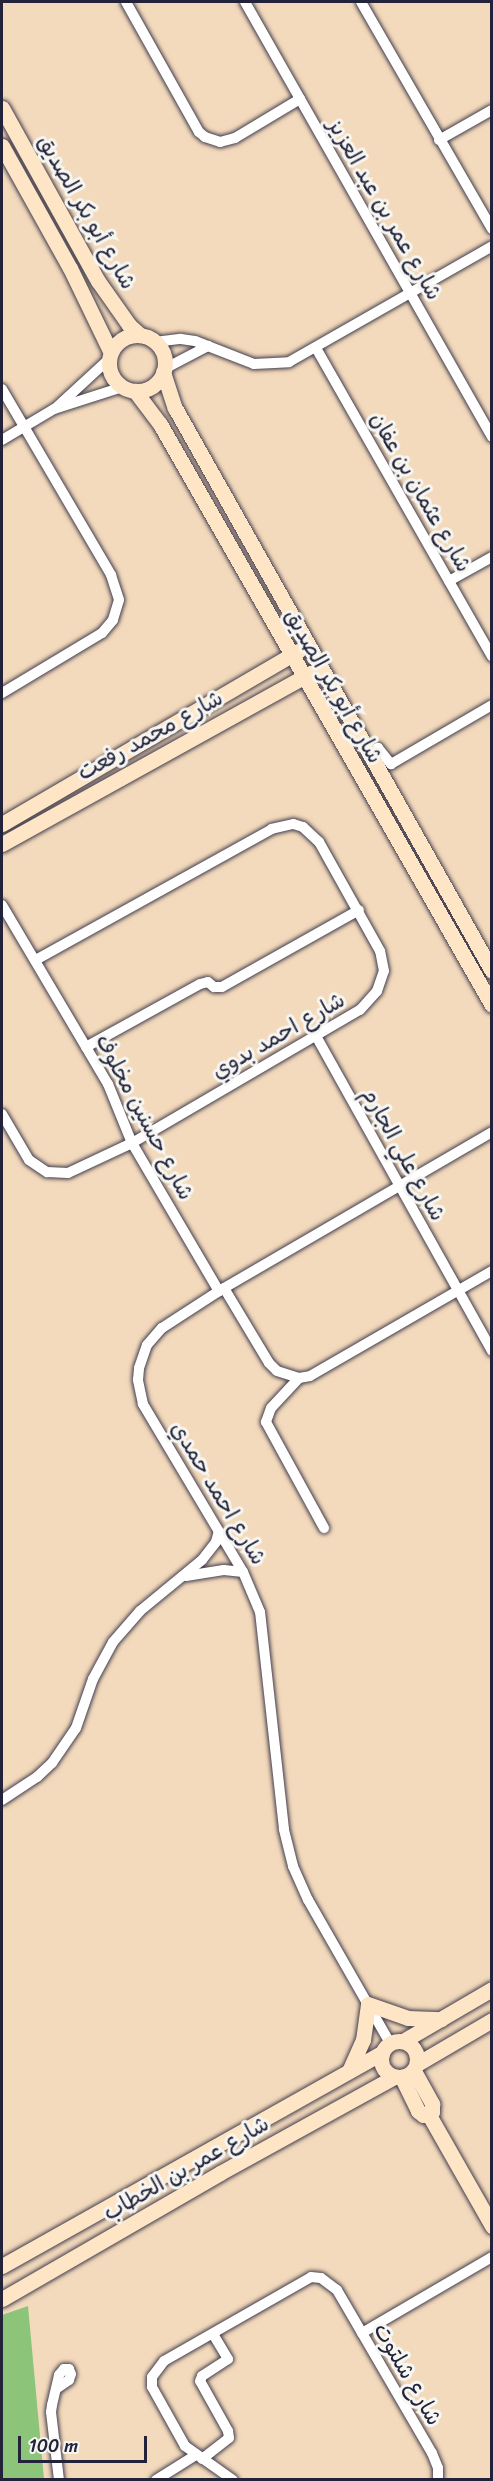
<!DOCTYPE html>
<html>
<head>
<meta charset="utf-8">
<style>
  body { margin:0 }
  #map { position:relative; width:493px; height:2481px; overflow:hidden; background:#f4dabc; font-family:Sriracha,"Playpen Sans Arabic",sans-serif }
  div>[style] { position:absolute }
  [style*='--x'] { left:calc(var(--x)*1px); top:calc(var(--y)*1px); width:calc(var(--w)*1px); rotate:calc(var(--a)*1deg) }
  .green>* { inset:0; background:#8cc579 }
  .roads { filter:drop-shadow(0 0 2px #423e4e) drop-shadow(0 0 2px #423e4e) }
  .street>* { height:10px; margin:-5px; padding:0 5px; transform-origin:5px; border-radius:5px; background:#fff }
  .secondary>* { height:15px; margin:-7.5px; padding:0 7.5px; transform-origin:7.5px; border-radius:7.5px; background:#fee5c5 }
  .secondary>.ring { margin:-7.5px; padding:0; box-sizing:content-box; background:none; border:15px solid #fee5c5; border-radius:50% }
  span { translate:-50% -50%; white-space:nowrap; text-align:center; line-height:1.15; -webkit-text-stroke:6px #f6f6f2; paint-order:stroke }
  .street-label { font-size:22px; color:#22223b }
  .frame { position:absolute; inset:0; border:3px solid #22223b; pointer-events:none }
  .scale { position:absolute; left:18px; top:2436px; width:129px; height:27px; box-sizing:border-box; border:3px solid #22223b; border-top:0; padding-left:8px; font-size:18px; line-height:21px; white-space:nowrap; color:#22223b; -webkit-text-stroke:4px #f6f6f2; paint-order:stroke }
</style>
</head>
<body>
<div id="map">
  <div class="green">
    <i style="clip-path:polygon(28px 2306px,44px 2479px,2px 2479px,2px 2315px)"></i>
  </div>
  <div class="roads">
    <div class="street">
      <i style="--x:126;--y:2;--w:149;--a:60.7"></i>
      <i style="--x:199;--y:132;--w:8;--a:40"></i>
      <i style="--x:205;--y:137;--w:16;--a:18"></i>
      <i style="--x:220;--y:142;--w:16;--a:-15"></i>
      <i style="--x:235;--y:138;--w:76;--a:-31"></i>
      <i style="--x:245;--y:2;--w:500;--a:60.41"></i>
      <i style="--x:361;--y:2;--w:262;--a:60"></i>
      <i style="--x:439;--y:140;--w:61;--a:-29.5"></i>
      <i style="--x:155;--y:342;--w:26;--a:-7"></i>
      <i style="--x:181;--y:339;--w:14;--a:8"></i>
      <i style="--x:195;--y:341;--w:63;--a:21.3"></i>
      <i style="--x:254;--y:364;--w:35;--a:-3"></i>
      <i style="--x:289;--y:362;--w:234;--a:-29.7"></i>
      <i style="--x:316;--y:348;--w:355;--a:60.3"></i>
      <i style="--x:164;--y:369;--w:50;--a:-27.6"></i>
      <i style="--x:2;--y:389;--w:216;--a:59.6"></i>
      <i style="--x:111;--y:575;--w:26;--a:72"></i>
      <i style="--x:119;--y:600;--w:21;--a:107"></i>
      <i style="--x:113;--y:620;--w:17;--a:130"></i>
      <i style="--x:102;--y:633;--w:117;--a:149"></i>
      <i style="--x:57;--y:407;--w:71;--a:-42.7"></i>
      <i style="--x:2;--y:440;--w:61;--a:-30.8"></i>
      <i style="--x:54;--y:409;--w:72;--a:-17.7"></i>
      <i style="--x:449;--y:581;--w:49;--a:-29.2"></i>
      <i style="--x:368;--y:752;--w:11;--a:-22"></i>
      <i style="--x:378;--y:748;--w:21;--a:51"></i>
      <i style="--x:391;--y:764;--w:117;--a:-30.3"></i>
      <i style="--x:2;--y:905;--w:208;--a:59.4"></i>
      <i style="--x:108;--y:1084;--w:64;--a:67.9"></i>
      <i style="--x:132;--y:1143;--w:172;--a:59.6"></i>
      <i style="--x:316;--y:1036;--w:361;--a:60.8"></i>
      <i style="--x:86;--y:1047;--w:130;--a:-28.9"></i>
      <i style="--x:200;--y:984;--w:8;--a:-14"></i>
      <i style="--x:208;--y:982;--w:8;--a:40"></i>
      <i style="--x:214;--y:987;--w:8;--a:0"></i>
      <i style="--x:222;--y:987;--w:157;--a:-29.3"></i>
      <i style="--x:2;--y:1114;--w:53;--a:59.6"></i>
      <i style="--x:29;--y:1160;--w:22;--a:34"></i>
      <i style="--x:47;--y:1172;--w:21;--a:3"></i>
      <i style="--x:68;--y:1173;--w:71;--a:-25.1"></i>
      <i style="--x:132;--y:1143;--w:264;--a:-30.3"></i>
      <i style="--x:360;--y:1010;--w:25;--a:-48"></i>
      <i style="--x:377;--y:991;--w:21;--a:-71"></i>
      <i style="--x:384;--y:971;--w:20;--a:-101"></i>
      <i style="--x:380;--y:951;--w:125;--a:-119.2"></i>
      <i style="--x:319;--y:842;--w:22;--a:-137"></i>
      <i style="--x:303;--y:827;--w:10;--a:-163"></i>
      <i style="--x:293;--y:824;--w:22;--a:167"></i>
      <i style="--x:272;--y:829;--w:270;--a:151"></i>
      <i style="--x:224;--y:1288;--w:87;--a:59"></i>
      <i style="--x:269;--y:1363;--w:11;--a:45"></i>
      <i style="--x:277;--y:1371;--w:23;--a:18"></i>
      <i style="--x:299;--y:1378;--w:11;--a:-10"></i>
      <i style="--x:310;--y:1376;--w:210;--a:-30"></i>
      <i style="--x:299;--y:1378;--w:41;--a:133"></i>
      <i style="--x:271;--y:1408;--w:15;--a:110"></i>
      <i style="--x:266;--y:1422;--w:121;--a:61.3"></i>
      <i style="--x:186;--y:1576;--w:38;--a:-9"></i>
      <i style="--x:224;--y:1570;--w:19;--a:6"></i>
      <i style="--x:2;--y:1800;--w:42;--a:-33.3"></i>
      <i style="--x:37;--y:1777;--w:21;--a:-43"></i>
      <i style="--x:52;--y:1763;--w:42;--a:-55.6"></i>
      <i style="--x:76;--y:1728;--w:52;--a:-70.9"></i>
      <i style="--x:93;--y:1679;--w:42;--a:-61.6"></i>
      <i style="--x:113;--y:1642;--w:41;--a:-48.9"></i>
      <i style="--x:140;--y:1611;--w:80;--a:-39.4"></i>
      <i style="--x:202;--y:1560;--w:23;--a:-52"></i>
      <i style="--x:216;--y:1542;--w:11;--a:-75"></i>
      <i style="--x:390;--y:2043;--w:165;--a:-119.8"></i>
      <i style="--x:308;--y:1900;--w:37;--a:-114"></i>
      <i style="--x:293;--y:1866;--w:38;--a:-104"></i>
      <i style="--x:284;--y:1829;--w:218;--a:-96.3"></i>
      <i style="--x:260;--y:1612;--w:43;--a:-113"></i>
      <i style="--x:243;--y:1572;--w:196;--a:-120.8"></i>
      <i style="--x:143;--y:1404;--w:25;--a:-102"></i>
      <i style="--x:138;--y:1380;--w:12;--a:-85"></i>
      <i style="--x:139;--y:1368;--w:24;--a:-71"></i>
      <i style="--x:147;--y:1345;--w:23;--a:-49"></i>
      <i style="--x:162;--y:1328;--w:68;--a:-33"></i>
      <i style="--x:219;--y:1291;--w:316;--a:-30.2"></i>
      <i style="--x:362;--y:2333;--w:151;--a:-30.3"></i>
      <i style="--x:56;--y:2389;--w:16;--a:-35"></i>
      <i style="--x:69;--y:2380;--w:6;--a:-72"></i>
      <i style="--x:71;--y:2374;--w:5;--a:-112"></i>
      <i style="--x:69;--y:2369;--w:5;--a:180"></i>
      <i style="--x:64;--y:2369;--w:8;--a:130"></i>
      <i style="--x:59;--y:2375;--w:31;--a:103"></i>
      <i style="--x:52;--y:2405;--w:7;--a:98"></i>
      <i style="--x:51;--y:2412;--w:68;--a:83.3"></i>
      <i style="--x:202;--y:2459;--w:34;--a:-38"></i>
      <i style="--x:229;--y:2438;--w:7;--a:-98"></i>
      <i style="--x:228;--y:2431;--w:57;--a:-119.2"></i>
      <i style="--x:200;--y:2381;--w:5;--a:-68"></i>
      <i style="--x:202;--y:2376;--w:31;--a:-33"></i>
      <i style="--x:228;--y:2359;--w:29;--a:-121"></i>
      <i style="--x:156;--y:2480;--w:47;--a:-32"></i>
      <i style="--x:233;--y:2480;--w:59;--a:-144.7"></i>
      <i style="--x:185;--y:2446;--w:68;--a:-119.2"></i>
      <i style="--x:152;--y:2387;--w:10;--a:-90"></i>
      <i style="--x:152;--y:2377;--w:20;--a:-53"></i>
      <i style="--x:164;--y:2361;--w:169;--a:-29.7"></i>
      <i style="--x:311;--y:2277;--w:10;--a:6"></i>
      <i style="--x:321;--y:2278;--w:20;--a:37"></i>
      <i style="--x:337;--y:2290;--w:189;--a:59.8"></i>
      <i style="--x:432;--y:2453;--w:16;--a:68"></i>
      <i style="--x:438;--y:2468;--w:12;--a:90"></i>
    </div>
    <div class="secondary">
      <i style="--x:2;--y:108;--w:198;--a:61"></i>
      <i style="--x:98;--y:281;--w:54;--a:54.8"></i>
      <i style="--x:129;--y:325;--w:15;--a:42"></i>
      <i style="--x:2;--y:146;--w:140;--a:60.9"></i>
      <i style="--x:70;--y:268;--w:94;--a:64.2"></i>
      <i class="ring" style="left:109px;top:335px;width:41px;height:41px"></i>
      <i style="--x:163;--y:372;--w:38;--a:72"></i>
      <i style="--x:175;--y:408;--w:646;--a:60.62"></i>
      <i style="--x:135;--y:391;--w:41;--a:52.9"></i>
      <i style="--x:160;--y:424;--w:669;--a:60.26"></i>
      <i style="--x:2;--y:824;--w:343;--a:-30.3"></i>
      <i style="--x:2;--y:844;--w:353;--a:-29"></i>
      <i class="ring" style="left:381px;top:2041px;width:21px;height:21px"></i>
      <i style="--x:403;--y:2041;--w:103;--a:-30.3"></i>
      <i style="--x:417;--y:2064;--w:87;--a:-30.4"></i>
      <i style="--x:349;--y:2071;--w:34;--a:-66"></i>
      <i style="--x:363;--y:2040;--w:36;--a:-82"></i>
      <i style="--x:368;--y:2004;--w:42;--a:19.3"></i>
      <i style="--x:408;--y:2018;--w:33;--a:2"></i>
      <i style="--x:414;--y:2071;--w:38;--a:61"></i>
      <i style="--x:432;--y:2104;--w:8;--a:90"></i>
      <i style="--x:432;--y:2112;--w:4;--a:135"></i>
      <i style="--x:402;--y:2078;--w:37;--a:64"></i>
      <i style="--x:418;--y:2111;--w:6;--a:39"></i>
      <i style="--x:423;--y:2115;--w:6;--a:0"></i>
      <i style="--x:429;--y:2115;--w:128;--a:60.4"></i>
      <i style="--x:2;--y:2266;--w:436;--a:-29.3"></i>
      <i style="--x:2;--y:2299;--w:252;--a:-30"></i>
      <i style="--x:220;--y:2173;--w:199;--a:-28.9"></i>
    </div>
  </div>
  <div class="street-label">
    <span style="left:385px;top:209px;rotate:60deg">شارع عمر بن عبد العزيز</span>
    <span style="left:87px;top:212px;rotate:60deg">شارع أبو بكر الصديق</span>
    <span style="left:421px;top:492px;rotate:60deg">شارع عثمان بن عفان</span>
    <span style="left:334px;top:686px;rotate:60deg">شارع أبو بكر الصديق</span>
    <span style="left:150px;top:735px;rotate:-29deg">شارع محمد رفعت</span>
    <span style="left:278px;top:1035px;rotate:-30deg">شارع احمد بدوي</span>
    <span style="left:145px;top:1117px;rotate:62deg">شارع حسنين مخلوف</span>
    <span style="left:404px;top:1154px;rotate:61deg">شارع علي الجارم</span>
    <span style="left:219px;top:1493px;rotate:59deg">شارع احمد حمدي</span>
    <span style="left:186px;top:2168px;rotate:-30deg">شارع عمر بن الخطاب</span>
    <span style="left:408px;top:2374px;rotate:60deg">شارع شلتوت</span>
  </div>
  <div class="frame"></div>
  <div class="scale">100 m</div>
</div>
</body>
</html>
